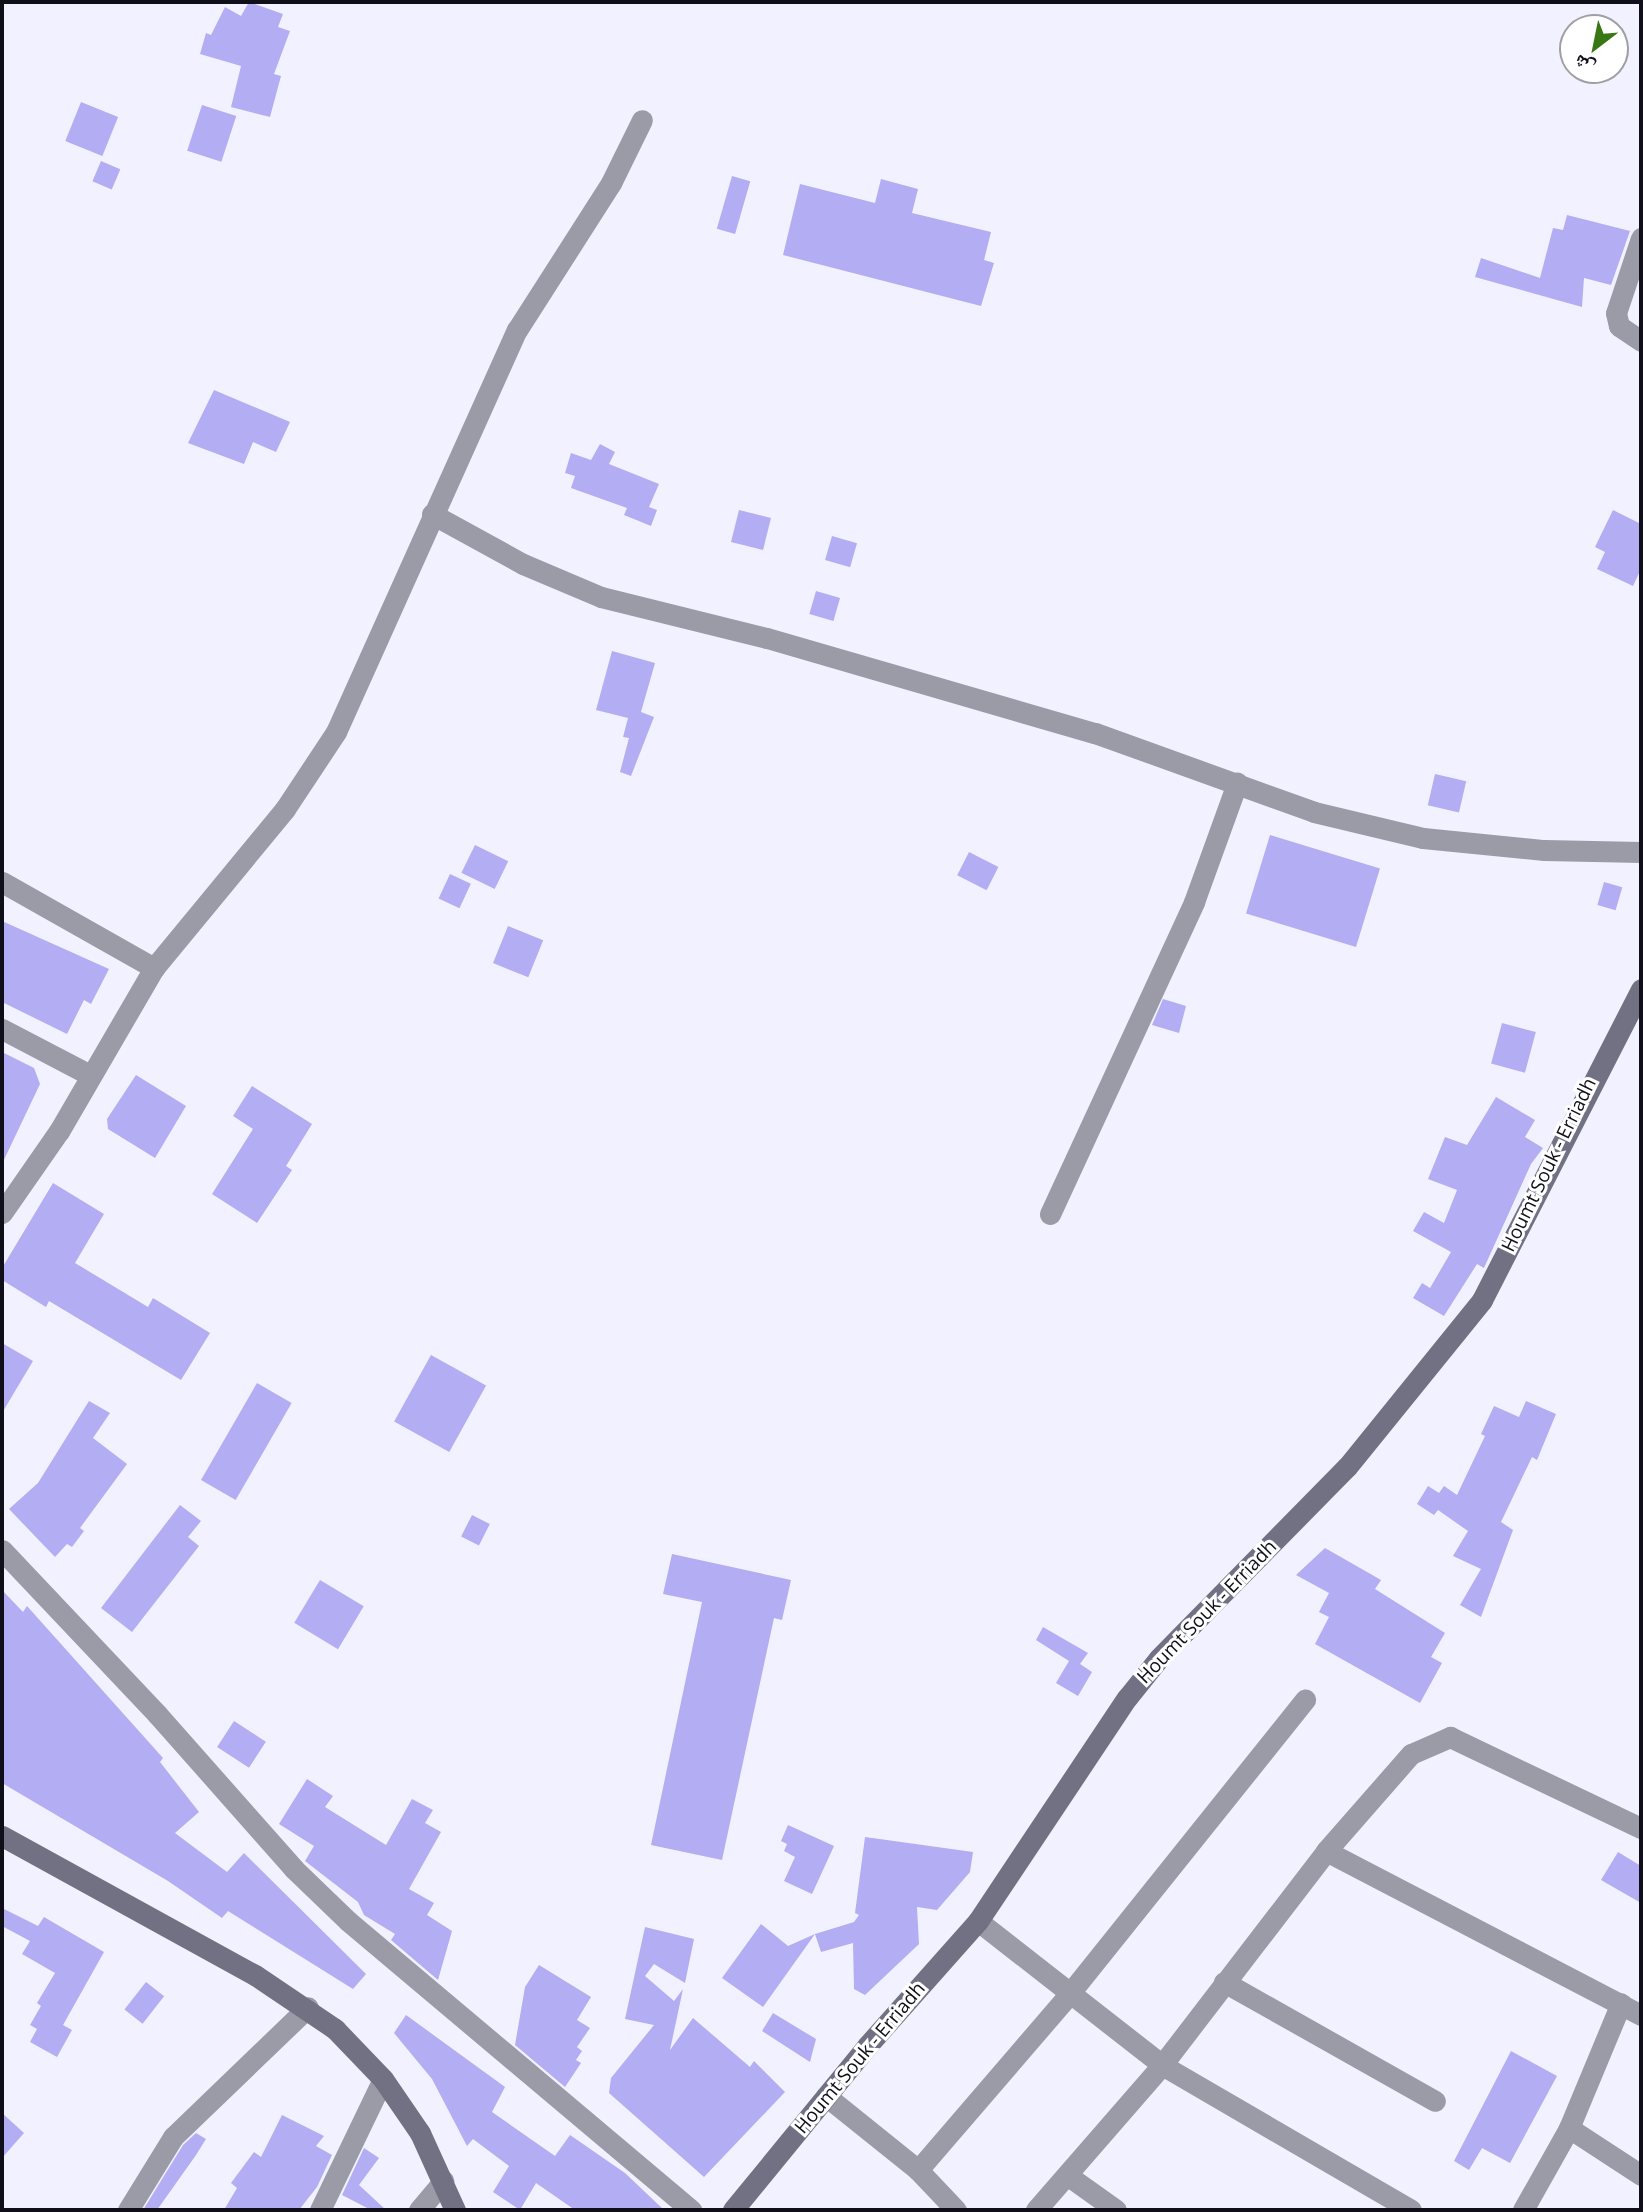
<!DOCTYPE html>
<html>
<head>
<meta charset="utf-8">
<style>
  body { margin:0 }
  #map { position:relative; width:1643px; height:2212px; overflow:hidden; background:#f2f1ff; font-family:"Open Sans","Noto Naskh Arabic",sans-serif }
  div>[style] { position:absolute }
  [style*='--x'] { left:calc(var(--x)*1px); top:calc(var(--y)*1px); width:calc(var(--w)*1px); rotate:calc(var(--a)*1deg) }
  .building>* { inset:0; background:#b3adf3; transform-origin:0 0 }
  .street>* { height:21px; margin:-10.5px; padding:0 10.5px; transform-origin:10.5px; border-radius:10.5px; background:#9b9ba8 }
  .secondary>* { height:21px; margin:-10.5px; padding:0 10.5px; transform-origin:10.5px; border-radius:10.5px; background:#727184 }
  span { translate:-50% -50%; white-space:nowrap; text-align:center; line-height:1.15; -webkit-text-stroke:6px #fff; paint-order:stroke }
  .street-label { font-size:19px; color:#0f0e19 }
  .frame { position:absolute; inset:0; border:4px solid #0f0e19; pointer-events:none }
  .north { position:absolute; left:1559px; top:14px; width:70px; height:70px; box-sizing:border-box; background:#fff; border:2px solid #9f9fa3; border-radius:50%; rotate:212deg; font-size:19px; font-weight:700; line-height:28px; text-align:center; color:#0f0e19 }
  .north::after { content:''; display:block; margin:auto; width:24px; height:32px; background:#377815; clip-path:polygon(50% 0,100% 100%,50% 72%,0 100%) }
</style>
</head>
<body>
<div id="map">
  <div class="building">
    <i style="clip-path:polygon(249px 2px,283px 14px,278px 27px,290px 31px,274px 74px,281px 76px,270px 117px,231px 107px,241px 66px,200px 54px,206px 33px,211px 35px,225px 7px,241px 16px)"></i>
    <i style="left:81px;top:102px;width:40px;height:42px;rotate:22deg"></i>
    <i style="left:202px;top:105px;width:36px;height:48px;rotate:18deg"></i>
    <i style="left:101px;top:161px;width:21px;height:22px;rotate:23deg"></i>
    <i style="left:732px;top:176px;width:19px;height:55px;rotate:16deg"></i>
    <i style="clip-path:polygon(881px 179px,918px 189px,912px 213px,991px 232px,984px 260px,994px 263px,981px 306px,783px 255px,800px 184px,875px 203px)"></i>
    <i style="clip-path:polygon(1567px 215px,1630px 231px,1611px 285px,1584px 278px,1582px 307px,1475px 277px,1481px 258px,1540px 278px,1553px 228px,1563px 230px)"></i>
    <i style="clip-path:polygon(214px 390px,290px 422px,276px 452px,253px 442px,244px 464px,188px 443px)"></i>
    <i style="clip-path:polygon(600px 444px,615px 452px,609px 464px,659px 484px,649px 507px,657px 510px,651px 526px,624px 515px,627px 508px,571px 488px,575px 476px,565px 473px,571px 453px,591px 460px)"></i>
    <i style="left:739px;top:510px;width:33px;height:33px;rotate:14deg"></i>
    <i style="clip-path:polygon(1613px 510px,1641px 524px,1641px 569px,1633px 586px,1597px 569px,1605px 552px,1595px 547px)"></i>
    <i style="left:832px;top:536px;width:26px;height:25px;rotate:16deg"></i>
    <i style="left:816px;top:591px;width:25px;height:24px;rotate:16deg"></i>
    <i style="clip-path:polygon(612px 651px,655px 663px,641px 712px,654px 717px,631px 776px,620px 772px,629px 738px,623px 737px,628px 718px,596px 710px)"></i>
    <i style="left:1435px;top:774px;width:32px;height:32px;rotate:13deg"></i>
    <i style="left:1270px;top:835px;width:115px;height:82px;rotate:17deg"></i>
    <i style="left:475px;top:845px;width:37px;height:31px;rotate:26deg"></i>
    <i style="left:969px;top:852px;width:33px;height:26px;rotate:27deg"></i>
    <i style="left:450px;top:874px;width:23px;height:27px;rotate:25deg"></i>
    <i style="left:1604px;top:882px;width:19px;height:24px;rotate:16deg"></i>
    <i style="clip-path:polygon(2px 921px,109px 969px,91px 1004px,84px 1000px,67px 1034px,2px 1002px)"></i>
    <i style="left:508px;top:926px;width:38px;height:40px;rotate:22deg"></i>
    <i style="clip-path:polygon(1163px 999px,1186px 1006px,1179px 1033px,1152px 1025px)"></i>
    <i style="left:1502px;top:1023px;width:35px;height:42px;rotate:15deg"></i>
    <i style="clip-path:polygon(2px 1052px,34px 1068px,40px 1084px,2px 1164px)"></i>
    <i style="clip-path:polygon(136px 1075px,186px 1106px,155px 1158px,108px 1129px,107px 1119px)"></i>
    <i style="clip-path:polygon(252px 1086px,312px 1124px,286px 1166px,292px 1170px,257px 1223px,212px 1194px,253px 1129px,233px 1116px)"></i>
    <i style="clip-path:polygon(1496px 1097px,1535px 1120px,1525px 1137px,1543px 1148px,1531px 1164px,1484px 1268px,1477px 1264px,1444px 1316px,1413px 1298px,1422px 1283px,1430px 1288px,1451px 1252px,1413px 1231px,1424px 1212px,1444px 1223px,1457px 1190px,1428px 1179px,1445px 1137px,1467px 1145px)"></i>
    <i style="clip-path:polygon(53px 1183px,104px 1214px,75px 1263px,148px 1307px,153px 1298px,210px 1333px,181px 1380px,49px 1301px,46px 1307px,2px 1280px,2px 1268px)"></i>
    <i style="clip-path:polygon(2px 1343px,33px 1361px,2px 1413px)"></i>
    <i style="left:431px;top:1355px;width:63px;height:76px;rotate:29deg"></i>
    <i style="left:257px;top:1383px;width:40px;height:112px;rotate:30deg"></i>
    <i style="clip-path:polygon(89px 1401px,110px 1413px,93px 1438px,127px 1464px,80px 1528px,84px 1531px,72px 1547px,67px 1544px,55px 1557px,9px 1509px,38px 1483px)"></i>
    <i style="clip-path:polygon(1526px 1401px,1556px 1414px,1537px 1460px,1532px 1457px,1501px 1522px,1513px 1530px,1481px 1617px,1460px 1605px,1481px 1569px,1453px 1556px,1468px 1531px,1438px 1510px,1434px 1515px,1417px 1504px,1428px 1486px,1439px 1493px,1444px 1486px,1457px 1495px,1485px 1436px,1481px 1434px,1494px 1406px,1519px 1417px)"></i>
    <i style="clip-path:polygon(180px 1505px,201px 1521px,188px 1537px,199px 1546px,132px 1632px,101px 1608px)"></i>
    <i style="left:472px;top:1515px;width:20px;height:24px;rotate:27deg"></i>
    <i style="clip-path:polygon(1325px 1548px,1381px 1580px,1375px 1589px,1445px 1633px,1431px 1657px,1442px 1663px,1420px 1703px,1315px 1644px,1329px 1617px,1319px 1612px,1329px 1593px,1296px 1575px)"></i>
    <i style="clip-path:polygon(672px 1554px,791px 1580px,782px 1620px,774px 1618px,722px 1860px,651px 1845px,702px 1602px,663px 1594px)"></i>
    <i style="left:320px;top:1580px;width:51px;height:50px;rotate:31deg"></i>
    <i style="clip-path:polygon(2px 1590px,23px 1612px,27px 1606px,163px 1758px,160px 1762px,199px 1812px,175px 1833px,227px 1872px,244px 1853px,366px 1974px,353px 1989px,228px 1911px,222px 1918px,168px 1881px,2px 1783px)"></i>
    <i style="clip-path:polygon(1043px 1627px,1088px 1653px,1080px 1664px,1092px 1672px,1078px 1696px,1056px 1683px,1069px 1661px,1036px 1640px)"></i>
    <i style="left:234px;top:1721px;width:38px;height:31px;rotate:33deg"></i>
    <i style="clip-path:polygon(307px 1779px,333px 1796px,325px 1807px,386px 1845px,412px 1799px,433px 1810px,425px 1823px,441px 1832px,409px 1889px,434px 1903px,427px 1915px,452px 1931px,438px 1980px,391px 1940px,395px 1934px,364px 1915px,358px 1902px,305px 1861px,314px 1846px,279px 1824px)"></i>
    <i style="clip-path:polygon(788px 1825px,834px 1846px,812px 1894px,784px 1881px,795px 1857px,784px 1851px,787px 1844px,781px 1841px)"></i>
    <i style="clip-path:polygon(865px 1837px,973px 1852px,970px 1872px,937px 1910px,917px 1907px,919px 1944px,865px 1995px,854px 1989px,853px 1943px,821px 1952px,815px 1934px,854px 1922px,859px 1915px,855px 1913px)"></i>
    <i style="clip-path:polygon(1618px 1852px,1641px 1866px,1641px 1903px,1601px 1880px)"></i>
    <i style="clip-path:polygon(2px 1908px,38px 1926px,44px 1917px,104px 1952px,63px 2025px,72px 2030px,57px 2057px,30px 2042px,37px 2029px,30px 2025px,41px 2006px,37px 2003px,55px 1973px,22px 1954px,30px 1941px,2px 1926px)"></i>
    <i style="clip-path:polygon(761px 1924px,788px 1946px,815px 1934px,763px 2007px,722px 1978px)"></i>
    <i style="clip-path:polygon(645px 1927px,694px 1939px,685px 1983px,654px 1964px,645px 1976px,674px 2001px,683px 1989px,670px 2050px,693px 2018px,750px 2067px,754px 2061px,785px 2092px,704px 2177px,609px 2093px,611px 2078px,654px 2025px,625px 2019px)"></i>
    <i style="clip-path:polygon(539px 1965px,591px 1997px,577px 2020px,590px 2028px,577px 2047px,582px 2051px,576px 2060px,581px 2063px,565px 2087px,515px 2045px,525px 1987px)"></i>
    <i style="left:146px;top:1982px;width:23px;height:35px;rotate:38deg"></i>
    <i style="clip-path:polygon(773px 2013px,816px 2039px,810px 2062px,762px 2031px)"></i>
    <i style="clip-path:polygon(406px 2015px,505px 2087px,492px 2112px,555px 2156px,570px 2135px,625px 2173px,664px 2210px,575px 2210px,536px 2183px,520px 2210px,493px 2192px,509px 2166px,473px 2139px,467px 2146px,432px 2079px,394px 2033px)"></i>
    <i style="clip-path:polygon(1511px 2051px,1557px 2076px,1510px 2163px,1482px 2148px,1469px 2170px,1454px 2161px)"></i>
    <i style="clip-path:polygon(2px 2113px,24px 2133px,2px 2158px)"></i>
    <i style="clip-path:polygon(282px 2115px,324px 2136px,316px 2146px,332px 2155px,317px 2187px,299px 2210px,224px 2210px,237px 2188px,231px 2183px,254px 2152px,261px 2157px)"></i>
    <i style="clip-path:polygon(196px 2133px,206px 2139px,196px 2155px,157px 2210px,143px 2210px,183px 2145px)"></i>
    <i style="clip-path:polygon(364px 2148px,379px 2158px,359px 2185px,386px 2210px,371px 2210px,342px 2195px)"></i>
  </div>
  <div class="street">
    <i style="--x:1641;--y:238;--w:79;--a:108.4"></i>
    <i style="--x:1616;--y:313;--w:13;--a:77"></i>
    <i style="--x:1619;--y:326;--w:27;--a:34"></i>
    <i style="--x:432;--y:514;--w:104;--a:28.8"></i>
    <i style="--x:523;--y:564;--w:85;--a:22.9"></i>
    <i style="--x:601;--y:597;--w:171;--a:13.9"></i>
    <i style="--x:767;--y:638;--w:341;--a:16.2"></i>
    <i style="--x:1095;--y:733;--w:233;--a:19.8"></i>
    <i style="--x:1314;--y:812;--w:112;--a:13.4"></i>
    <i style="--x:1423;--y:838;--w:122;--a:5.7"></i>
    <i style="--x:1544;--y:850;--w:97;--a:1.2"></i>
    <i style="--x:2;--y:882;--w:175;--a:29.5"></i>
    <i style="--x:154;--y:968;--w:189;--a:120.2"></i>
    <i style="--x:59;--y:1131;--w:100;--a:124.8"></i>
    <i style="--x:154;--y:968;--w:206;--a:-50.5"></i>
    <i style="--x:285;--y:809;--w:92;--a:-56.5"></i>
    <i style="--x:336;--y:732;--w:441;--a:-65.8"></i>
    <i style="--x:517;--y:330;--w:174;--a:-57.4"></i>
    <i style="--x:611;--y:183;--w:70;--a:-63.8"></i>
    <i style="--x:2;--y:1029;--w:99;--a:27.6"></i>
    <i style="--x:1050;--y:1214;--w:344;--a:-65.2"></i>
    <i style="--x:1194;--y:902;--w:127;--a:-70.1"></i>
    <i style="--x:2;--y:1550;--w:226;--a:46.6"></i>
    <i style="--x:157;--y:1714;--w:207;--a:48.5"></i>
    <i style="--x:294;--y:1869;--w:75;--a:43.9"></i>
    <i style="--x:348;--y:1921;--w:449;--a:40.1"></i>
    <i style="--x:1326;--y:1851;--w:355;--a:27.5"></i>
    <i style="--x:978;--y:1921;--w:234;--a:38"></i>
    <i style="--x:1162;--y:2065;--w:288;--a:30.2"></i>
    <i style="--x:1224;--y:1982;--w:242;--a:29.4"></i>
    <i style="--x:826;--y:2096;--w:118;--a:38.8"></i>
    <i style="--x:918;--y:2170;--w:233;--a:-49.3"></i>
    <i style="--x:1070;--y:1993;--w:376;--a:-51.3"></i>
    <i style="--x:1569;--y:2128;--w:86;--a:33.1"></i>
    <i style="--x:918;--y:2170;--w:55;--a:46.5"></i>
    <i style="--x:1067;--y:2175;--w:60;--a:35.5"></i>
    <i style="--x:128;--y:2210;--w:86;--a:-58.3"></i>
    <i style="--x:173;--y:2137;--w:187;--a:-43.9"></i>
    <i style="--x:320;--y:2210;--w:145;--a:-64.3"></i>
    <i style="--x:419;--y:2210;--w:38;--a:-50"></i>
    <i style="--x:1036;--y:2210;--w:192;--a:-49"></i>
    <i style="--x:1162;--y:2065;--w:270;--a:-52.5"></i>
    <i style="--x:1326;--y:1851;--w:129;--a:-48.8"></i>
    <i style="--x:1411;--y:1754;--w:43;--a:-23.6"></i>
    <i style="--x:1450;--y:1737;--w:212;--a:25.5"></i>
    <i style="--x:1523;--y:2210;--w:94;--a:-60.7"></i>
    <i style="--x:1569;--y:2128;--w:135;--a:-67.4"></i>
  </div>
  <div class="secondary">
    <i style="--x:2;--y:1836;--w:289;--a:28.8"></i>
    <i style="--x:255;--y:1975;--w:97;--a:34"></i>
    <i style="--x:335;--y:2029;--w:69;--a:46.2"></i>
    <i style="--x:383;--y:2079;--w:65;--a:55.6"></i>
    <i style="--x:420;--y:2133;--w:85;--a:65.6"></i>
    <i style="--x:733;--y:2210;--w:212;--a:-50.7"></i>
    <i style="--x:867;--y:2046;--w:167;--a:-48.4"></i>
    <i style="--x:978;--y:1921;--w:268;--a:-56.3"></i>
    <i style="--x:1127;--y:1698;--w:51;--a:-51.3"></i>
    <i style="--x:1159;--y:1658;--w:268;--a:-45.5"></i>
    <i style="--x:1347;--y:1467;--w:215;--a:-51"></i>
    <i style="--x:1482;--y:1300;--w:349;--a:-62.9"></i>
  </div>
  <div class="street-label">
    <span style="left:1549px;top:1165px;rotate:-64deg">Houmt Souk - Erriadh</span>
    <span style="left:1207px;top:1612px;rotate:-46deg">Houmt Souk - Erriadh</span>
    <span style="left:860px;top:2058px;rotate:-50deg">Houmt Souk - Erriadh</span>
  </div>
  <div class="frame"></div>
  <div class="north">ش</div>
</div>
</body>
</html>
